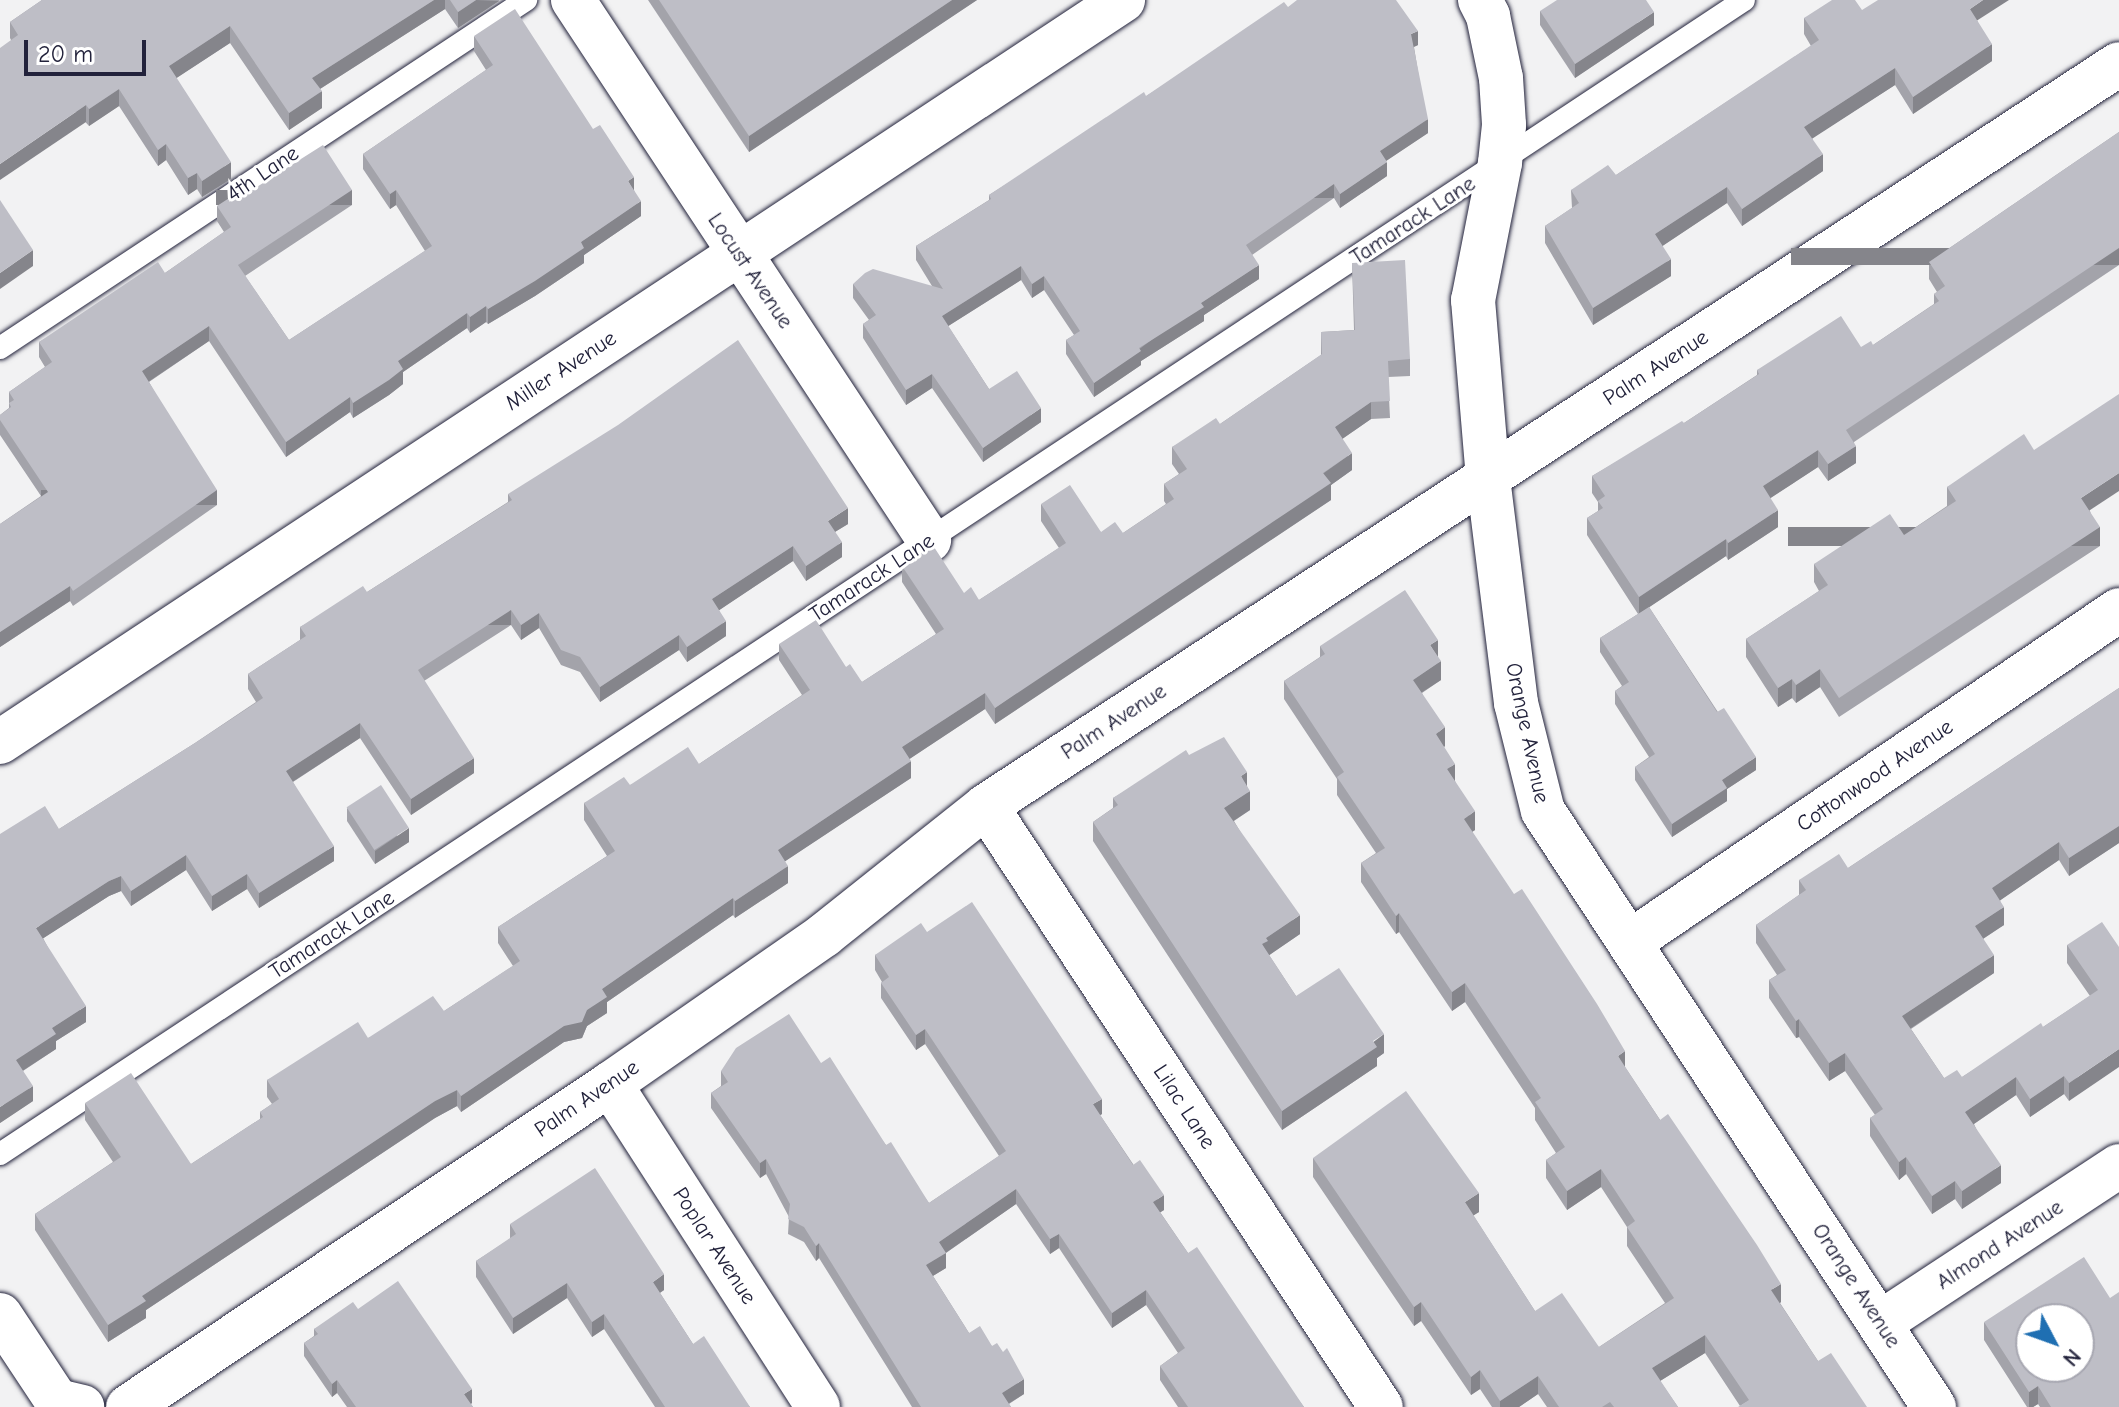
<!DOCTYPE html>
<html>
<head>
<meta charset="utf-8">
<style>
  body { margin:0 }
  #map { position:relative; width:2119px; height:1407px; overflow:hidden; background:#f2f2f3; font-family:"Comic Neue",sans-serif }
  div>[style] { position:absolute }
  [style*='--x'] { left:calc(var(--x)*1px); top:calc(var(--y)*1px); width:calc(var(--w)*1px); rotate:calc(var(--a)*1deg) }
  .roads { filter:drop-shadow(0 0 2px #22223b) drop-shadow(0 0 2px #22223b) }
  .service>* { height:22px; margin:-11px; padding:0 11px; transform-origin:11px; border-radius:11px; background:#fff }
  .minor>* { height:44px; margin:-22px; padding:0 22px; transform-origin:22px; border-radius:22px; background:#fff }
  .wall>* { inset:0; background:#a3a3aa }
  .shaded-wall>* { inset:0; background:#85858b; transform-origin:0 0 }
  .building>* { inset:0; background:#bebec6; transform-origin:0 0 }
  span { translate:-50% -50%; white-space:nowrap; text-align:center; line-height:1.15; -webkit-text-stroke:6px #fff; paint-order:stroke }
  .street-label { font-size:22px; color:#22223b }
  .north { position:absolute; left:2015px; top:1303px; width:80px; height:80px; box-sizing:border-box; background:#fff; border:2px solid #a7a7b1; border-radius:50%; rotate:131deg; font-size:22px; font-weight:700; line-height:32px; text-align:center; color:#22223b }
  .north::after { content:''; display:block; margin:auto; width:28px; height:36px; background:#1f6fb2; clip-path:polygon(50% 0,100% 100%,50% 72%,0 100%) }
  .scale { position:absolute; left:24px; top:40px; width:122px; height:36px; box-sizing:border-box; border:4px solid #22223b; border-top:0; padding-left:10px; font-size:24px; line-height:28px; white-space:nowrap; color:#22223b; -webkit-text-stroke:6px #fff; paint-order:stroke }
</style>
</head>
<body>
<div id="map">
  <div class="roads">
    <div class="service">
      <i style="--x:0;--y:348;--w:631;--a:-33.49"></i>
      <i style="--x:0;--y:1154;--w:2091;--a:-33.49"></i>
    </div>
    <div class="minor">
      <i style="--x:573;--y:0;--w:647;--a:56.6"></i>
      <i style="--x:1480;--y:0;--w:18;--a:63"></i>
      <i style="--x:1488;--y:16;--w:63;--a:78.2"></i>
      <i style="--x:1501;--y:78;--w:47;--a:86.3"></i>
      <i style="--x:1504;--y:125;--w:38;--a:96"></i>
      <i style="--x:1500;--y:163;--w:140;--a:101.1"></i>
      <i style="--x:1473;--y:300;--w:179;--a:85.2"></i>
      <i style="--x:1488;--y:478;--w:227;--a:82.9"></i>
      <i style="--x:1516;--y:703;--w:111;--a:76"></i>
      <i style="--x:1543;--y:811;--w:713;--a:56.73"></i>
      <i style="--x:0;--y:742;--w:1346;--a:-33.45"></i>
      <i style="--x:986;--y:806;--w:719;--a:56.69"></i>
      <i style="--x:1630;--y:942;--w:591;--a:-34.17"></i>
      <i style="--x:610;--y:1084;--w:384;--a:57.2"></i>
      <i style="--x:0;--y:1315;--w:103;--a:56.5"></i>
      <i style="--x:57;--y:1401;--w:26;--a:13"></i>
      <i style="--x:1880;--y:1323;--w:286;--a:-33.3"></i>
      <i style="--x:128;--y:1407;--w:580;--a:-33.83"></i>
      <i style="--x:610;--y:1084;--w:261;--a:-34.8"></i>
      <i style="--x:824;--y:935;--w:207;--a:-38.5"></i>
      <i style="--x:986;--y:806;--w:1354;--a:-33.22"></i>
    </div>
  </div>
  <div class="wall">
    <i style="clip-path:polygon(42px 0,499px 0,499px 1px,458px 28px,445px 9px,320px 89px,322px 108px,289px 130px,230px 43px,176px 78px,231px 179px,202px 197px,197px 189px,188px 195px,166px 160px,158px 166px,119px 106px,89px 126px,11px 40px,10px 38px,10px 22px)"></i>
    <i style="clip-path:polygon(648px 0,977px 0,749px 152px)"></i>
    <i style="clip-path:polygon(1288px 7px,1418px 45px,1414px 47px,1428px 133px,1386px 161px,1387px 176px,1340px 208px,1334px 198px,1252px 255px,1259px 279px,1204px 315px,1204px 321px,1141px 361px,1141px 365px,1094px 397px,1066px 354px,1066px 340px,1074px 335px,1044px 290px,1032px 298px,1021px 280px,948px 326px,989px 389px,1041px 422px,983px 462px,932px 388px,906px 405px,863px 338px,863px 324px,869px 320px,853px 298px,853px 284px,932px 286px,916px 260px,916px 246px,989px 200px,989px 195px)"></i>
    <i style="clip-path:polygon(1862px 10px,1977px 20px,1992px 61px,1913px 114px,1895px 85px,1812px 138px,1823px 171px,1742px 226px,1727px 203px,1662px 246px,1671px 276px,1593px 325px,1545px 243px,1545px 226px,1572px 208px,1571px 190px,1616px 175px,1811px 46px,1804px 34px,1804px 18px)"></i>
    <i style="clip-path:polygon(1540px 11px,1654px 25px,1575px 78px,1540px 25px)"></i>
    <i style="clip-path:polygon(474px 36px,634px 190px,641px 216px,584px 255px,584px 263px,535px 296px,488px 324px,486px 322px,470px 333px,467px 328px,403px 372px,403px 384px,389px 395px,353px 418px,350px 412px,286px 457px,209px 341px,149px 382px,217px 505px,73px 606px,70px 601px,0 647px,0 524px,41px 496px,0 435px,0 415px,9px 408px,9px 392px,45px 367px,39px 357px,39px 342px,165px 273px,224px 232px,217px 221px,217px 206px,249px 192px,352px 205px,245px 276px,289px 340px,425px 251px,396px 205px,390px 209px,363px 169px,363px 154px,486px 70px,474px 51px)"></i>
    <i style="clip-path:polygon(2119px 132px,2119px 265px,1854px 442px,1856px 463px,1828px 481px,1818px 467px,1770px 498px,1778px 527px,1728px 560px,1726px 556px,1649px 607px,1756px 770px,1727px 789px,1727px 801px,1672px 837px,1635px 780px,1635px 767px,1649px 757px,1615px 704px,1615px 691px,1622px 686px,1600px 652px,1600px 638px,1638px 614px,1587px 535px,1587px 518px,1598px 511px,1598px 502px,1592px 493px,1592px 476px,1684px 423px,1757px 375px,1757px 370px,1873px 345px,1934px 304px,1934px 294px,1937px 292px,1929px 279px,1929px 262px)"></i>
    <i style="clip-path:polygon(1352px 263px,1410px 359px,1410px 376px,1388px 377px,1390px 418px,1371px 419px,1342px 439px,1352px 470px,1331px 485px,1331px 500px,995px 724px,985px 709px,909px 759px,911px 778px,785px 861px,788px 883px,735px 918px,733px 915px,607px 1002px,607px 1013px,587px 1026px,582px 1038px,564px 1042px,461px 1112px,457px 1106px,435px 1118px,146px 1310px,146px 1318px,108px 1342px,35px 1230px,35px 1214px,113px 1162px,85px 1120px,85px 1103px,191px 1164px,260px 1119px,260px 1112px,272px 1104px,267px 1097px,267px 1080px,368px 1038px,444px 1011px,513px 966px,498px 943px,498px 927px,607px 856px,584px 820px,584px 803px,630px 785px,699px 764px,802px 695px,779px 660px,779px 644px,846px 667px,862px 682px,936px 634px,902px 582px,902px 566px,979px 600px,1059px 548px,1041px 521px,1041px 504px,1101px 532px,1123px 533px,1166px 504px,1164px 501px,1164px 484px,1179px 474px,1172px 464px,1172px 447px,1220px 424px,1321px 355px,1321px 332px,1354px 330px)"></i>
    <i style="clip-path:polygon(2034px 450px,2090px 511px,2100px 546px,1839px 717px,1820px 687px,1796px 703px,1792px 698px,1778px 707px,1746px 657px,1746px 639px,1819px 591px,1814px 582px,1814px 564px,1904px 535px,1947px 506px,1947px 487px)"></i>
    <i style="clip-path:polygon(508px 494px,848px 524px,835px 532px,842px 557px,806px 581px,793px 561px,719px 610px,726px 636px,687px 662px,679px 650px,600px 702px,580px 672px,561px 665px,539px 628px,521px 640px,511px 625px,424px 681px,474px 773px,411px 815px,360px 738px,293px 782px,334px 861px,259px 908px,247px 889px,212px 911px,186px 870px,131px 906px,121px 891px,109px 896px,43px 938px,86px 1022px,56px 1041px,56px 1049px,23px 1071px,33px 1101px,0 1123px,59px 829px,195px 743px,256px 702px,248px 689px,248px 674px,300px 640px,300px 627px,367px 592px,508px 502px)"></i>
    <i style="clip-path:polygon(1320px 646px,1438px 657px,1441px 680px,1422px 693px,1445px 746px,1444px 747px,1455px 781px,1475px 830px,1472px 832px,1625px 1067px,1781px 1302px,1780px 1303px,1818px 1361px,1740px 1406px,1705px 1353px,1660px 1381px,1678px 1407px,1547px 1407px,1538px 1394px,1519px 1407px,1492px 1407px,1480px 1389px,1471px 1395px,1421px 1321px,1414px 1326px,1313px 1177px,1313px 1158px,1479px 1212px,1473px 1215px,1535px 1311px,1599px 1347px,1665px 1303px,1627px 1246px,1627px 1227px,1601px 1187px,1567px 1210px,1546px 1178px,1546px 1160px,1556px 1153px,1535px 1120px,1535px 1108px,1465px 1002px,1452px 1011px,1399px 932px,1396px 934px,1361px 882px,1361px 863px,1376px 853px,1337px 795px,1337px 779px,1284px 699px,1284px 681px,1320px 657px)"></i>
    <i style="clip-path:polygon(2119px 688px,2119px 843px,2069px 876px,2059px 860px,2000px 900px,2004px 925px,1983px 939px,1994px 973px,1911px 1029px,1944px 1078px,1962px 1077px,2043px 1027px,2090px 996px,2067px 963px,2067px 945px,2119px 947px,2069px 1101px,2064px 1094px,2030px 1117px,2016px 1095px,1974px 1124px,2001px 1183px,1962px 1209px,1955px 1199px,1932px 1214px,1906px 1174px,1899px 1180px,1870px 1136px,1870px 1118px,1875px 1115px,1845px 1071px,1829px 1081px,1799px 1037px,1796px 1038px,1769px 998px,1769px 980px,1777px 975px,1756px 943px,1756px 925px,1799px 895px,1799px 880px,1848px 868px)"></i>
    <i style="clip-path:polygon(1189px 755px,1247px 786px,1250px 810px,1234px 821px,1300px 934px,1269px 955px,1296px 996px,1384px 1053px,1377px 1058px,1377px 1066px,1282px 1130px,1093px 841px,1093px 822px,1113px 808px,1113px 798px)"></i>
    <i style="clip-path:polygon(347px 808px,409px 842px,375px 864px,347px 821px)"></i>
    <i style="clip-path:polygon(927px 932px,1102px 1114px,1100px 1115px,1164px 1210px,1160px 1212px,1188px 1253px,1304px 1407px,1178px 1407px,1160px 1380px,1160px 1366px,1178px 1353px,1146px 1305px,1112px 1328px,1059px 1248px,1050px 1254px,1016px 1204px,946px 1253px,946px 1268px,933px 1276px,969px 1333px,992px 1346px,1024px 1394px,1009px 1404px,1011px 1407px,912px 1407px,819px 1258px,816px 1261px,804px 1242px,788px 1234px,789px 1217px,766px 1174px,760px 1178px,711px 1108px,711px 1093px,721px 1086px,721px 1071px,821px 1063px,886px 1145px,929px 1203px,999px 1156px,925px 1044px,916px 1050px,881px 998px,881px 983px,882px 982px,875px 970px,875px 955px)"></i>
    <i style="clip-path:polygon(510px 1224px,664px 1290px,660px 1293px,693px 1344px,750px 1407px,655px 1407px,604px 1329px,592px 1337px,567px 1298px,513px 1334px,476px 1277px,476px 1261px,510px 1239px)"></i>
    <i style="clip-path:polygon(358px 1309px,472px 1403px,471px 1404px,473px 1407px,347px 1407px,337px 1393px,332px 1397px,304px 1356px,304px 1343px,314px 1336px,314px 1329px)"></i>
    <i style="clip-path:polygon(1984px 1322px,2119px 1407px,2040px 1407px,2038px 1404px,2033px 1407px,2027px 1407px,1984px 1340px)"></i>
  </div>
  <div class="shaded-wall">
    <i style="clip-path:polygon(434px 0,445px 0,445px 9px,312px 94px,312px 78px)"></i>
    <i style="clip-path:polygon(476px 0,499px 1px,458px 28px,458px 12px)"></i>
    <i style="clip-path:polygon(952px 0,977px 0,749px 152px,749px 136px)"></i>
    <i style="clip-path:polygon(1983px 0,2009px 0,1970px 25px,1970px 9px)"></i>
    <i style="clip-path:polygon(1654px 12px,1654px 25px,1575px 78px,1575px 64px)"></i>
    <i style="clip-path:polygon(230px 26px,230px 43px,169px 83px,169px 66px)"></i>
    <i style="clip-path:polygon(1418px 31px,1418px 45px,1411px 48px,1411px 34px)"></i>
    <i style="clip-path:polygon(1992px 44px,1992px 61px,1913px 114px,1913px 97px)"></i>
    <i style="clip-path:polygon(1895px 68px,1895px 85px,1804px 144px,1804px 127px)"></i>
    <i style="clip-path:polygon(119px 89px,119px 106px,89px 126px,89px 109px)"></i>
    <i style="clip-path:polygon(322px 91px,322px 108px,289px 130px,289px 113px)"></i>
    <i style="clip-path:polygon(86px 105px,86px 122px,0 180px,0 164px)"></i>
    <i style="clip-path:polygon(1428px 119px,1428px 133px,1380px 165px,1380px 151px)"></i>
    <i style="clip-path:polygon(166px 144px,166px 160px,158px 166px,158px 150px)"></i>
    <i style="clip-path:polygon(1823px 154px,1823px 171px,1742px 226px,1742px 209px)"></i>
    <i style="clip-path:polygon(231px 162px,231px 179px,202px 197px,202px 181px)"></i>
    <i style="clip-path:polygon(1387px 162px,1387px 176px,1340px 208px,1340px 194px)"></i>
    <i style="clip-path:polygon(197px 173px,197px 189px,188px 195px,188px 178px)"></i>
    <i style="clip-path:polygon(634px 177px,634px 192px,628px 181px)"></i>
    <i style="left:1334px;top:184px;width:14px;height:107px;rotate:90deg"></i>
    <i style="clip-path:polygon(1727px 187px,1727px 203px,1655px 251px,1655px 234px)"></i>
    <i style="left:352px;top:190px;width:15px;height:136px;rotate:90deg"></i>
    <i style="clip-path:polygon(396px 190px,396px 205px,390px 209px,390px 194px)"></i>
    <i style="clip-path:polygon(641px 201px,641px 216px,584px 255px,584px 263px,535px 296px,488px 324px,488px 309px,581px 242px)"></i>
    <i style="left:2119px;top:248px;width:17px;height:328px;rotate:90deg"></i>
    <i style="clip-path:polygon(33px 250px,33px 266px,0 289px,0 273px)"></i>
    <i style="clip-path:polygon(1671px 259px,1671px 276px,1593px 325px,1593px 308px)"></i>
    <i style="clip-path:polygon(1259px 265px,1259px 279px,1204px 315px,1204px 321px,1141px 361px,1141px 365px,1094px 397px,1094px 383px,1201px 303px)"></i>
    <i style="clip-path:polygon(1021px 266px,1021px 280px,942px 330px,942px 316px)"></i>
    <i style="clip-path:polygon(1044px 276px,1044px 290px,1032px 298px,1032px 284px)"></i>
    <i style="clip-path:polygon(486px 306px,486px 322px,470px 333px,470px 317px)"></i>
    <i style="clip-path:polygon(467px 313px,467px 328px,403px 372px,403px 384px,389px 395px,353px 418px,353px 403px,398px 361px)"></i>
    <i style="clip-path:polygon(209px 326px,209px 341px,142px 386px,142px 371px)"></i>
    <i style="clip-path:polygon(932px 374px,932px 388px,906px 405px,906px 390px)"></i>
    <i style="clip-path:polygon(350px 397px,350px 412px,286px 457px,286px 442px)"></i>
    <i style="clip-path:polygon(1371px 402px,1371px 419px,1335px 444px,1335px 427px)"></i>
    <i style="clip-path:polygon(1041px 408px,1041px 422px,983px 462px,983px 448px)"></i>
    <i style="clip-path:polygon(1856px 446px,1856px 463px,1828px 481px,1828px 464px)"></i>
    <i style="clip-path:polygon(1818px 450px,1818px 467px,1763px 503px,1763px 486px)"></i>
    <i style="clip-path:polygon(1352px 453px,1352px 470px,1331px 485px,1331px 500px,995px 724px,995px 708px)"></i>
    <i style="clip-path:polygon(2119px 473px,2119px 491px,2081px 516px,2081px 498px)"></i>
    <i style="left:217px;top:490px;width:15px;height:176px;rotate:90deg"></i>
    <i style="clip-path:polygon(848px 508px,848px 524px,828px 536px,828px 521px)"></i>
    <i style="clip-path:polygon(1778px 510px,1778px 527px,1728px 560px,1728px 543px)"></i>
    <i style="left:2100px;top:527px;width:19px;height:312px;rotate:90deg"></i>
    <i style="clip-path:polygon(1726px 539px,1726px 556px,1639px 614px,1639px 597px)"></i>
    <i style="clip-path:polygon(842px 542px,842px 557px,806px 581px,806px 566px)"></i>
    <i style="clip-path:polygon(793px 546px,793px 561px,712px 615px,712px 599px)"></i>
    <i style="clip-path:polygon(70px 586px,70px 601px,0 647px,0 632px)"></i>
    <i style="left:511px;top:610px;width:15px;height:111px;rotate:90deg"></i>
    <i style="clip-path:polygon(539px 613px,539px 628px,521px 640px,521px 625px)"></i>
    <i style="clip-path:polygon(726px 621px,726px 636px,687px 662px,687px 647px)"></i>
    <i style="clip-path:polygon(679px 635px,679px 650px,600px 702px,600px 687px)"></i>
    <i style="clip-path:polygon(1438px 640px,1438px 658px,1430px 645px)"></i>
    <i style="clip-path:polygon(1441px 661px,1441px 680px,1413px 698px,1413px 680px)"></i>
    <i style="clip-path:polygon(1820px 669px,1820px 687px,1796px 703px,1796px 685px)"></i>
    <i style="clip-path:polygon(1792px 679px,1792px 698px,1778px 707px,1778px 688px)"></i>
    <i style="clip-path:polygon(985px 693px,985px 709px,902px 764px,902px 747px)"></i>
    <i style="clip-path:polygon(360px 723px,360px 738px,286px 786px,286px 771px)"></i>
    <i style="clip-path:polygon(1445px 727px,1445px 746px,1436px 753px,1436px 734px)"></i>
    <i style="clip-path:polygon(1756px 757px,1756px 770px,1727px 789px,1727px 801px,1672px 837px,1672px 824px,1722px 780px)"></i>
    <i style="clip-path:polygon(474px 758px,474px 773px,411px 815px,411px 799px)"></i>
    <i style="clip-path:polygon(911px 761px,911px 778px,778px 866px,778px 850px)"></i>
    <i style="clip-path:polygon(1455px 764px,1455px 782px,1447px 769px)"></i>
    <i style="clip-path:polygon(1247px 772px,1247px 791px,1241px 776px)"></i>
    <i style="clip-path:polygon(1250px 791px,1250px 810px,1224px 827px,1224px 808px)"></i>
    <i style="clip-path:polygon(1475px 811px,1475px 830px,1464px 837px,1464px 819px)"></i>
    <i style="clip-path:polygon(2119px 826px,2119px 843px,2069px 876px,2069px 858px)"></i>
    <i style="clip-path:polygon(409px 828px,409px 842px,375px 864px,375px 851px)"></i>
    <i style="clip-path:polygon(2059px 842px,2059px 860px,1992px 906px,1992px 888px)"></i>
    <i style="clip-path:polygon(334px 846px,334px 861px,259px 908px,259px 893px)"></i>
    <i style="clip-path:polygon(186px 855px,186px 870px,131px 906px,131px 891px)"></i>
    <i style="clip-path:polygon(788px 866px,788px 883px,735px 918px,735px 901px)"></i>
    <i style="clip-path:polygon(247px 874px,247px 889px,212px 911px,212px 896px)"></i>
    <i style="clip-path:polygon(121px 876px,121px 891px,109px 896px,36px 943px,36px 928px,109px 881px)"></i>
    <i style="clip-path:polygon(733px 898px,733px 915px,607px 1002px,607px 1013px,587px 1026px,582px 1038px,564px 1042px,461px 1112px,461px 1096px,587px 1010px,602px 989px)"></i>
    <i style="clip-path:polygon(2004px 907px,2004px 925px,1975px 944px,1975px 926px)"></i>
    <i style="clip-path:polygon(1399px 913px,1399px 932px,1396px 934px,1396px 916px)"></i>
    <i style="clip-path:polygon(1300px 915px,1300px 934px,1268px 956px,1262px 944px,1266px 938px)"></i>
    <i style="clip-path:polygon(1994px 955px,1994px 973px,1902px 1034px,1902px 1016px)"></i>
    <i style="clip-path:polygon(1465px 983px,1465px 1002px,1452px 1011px,1452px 992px)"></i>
    <i style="clip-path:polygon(86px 1006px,86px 1022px,56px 1041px,56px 1049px,16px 1075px,16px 1060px,52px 1028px)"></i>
    <i style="clip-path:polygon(1799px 1019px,1799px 1037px,1796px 1038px,1796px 1021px)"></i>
    <i style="clip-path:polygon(925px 1029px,925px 1044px,916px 1050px,916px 1035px)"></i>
    <i style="clip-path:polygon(1384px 1034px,1384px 1053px,1377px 1058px,1377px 1066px,1282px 1130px,1282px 1111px)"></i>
    <i style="clip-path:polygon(2119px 1049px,2119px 1067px,2069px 1101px,2069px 1083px)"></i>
    <i style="clip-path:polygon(1625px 1051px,1625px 1069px,1618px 1056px)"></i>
    <i style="clip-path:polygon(1845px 1053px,1845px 1071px,1829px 1081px,1829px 1063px)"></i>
    <i style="clip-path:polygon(2064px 1076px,2064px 1094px,2030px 1117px,2030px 1099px)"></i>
    <i style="clip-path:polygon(2016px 1077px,2016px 1095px,1965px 1130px,1965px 1112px)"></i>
    <i style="clip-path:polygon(33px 1086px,33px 1101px,0 1123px,0 1107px)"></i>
    <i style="clip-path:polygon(457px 1090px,457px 1106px,435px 1118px,146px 1310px,146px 1318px,108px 1342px,108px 1325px,142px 1296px,435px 1101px)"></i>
    <i style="clip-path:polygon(1102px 1099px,1102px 1114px,1093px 1119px,1093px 1104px)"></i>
    <i style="clip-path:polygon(1906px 1157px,1906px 1174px,1899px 1180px,1899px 1162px)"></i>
    <i style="clip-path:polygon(766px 1159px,766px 1174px,760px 1178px,760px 1163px)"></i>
    <i style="clip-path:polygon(2001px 1165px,2001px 1183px,1962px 1209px,1962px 1191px)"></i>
    <i style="clip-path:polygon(1601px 1169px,1601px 1187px,1567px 1210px,1567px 1191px)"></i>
    <i style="clip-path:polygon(1955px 1181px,1955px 1199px,1932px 1214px,1932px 1196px)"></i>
    <i style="clip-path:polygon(1016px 1189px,1016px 1204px,944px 1254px,946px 1253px,946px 1268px,926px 1280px,926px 1265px,939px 1242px)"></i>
    <i style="clip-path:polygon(1479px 1193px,1479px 1212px,1465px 1221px,1465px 1202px)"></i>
    <i style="clip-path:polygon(1164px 1195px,1164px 1210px,1153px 1217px,1153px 1202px)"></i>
    <i style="clip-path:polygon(1059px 1234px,1059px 1248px,1050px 1254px,1050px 1239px)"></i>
    <i style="clip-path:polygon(819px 1243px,819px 1258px,816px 1261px,816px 1246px)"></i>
    <i style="clip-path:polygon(664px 1274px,664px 1290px,653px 1297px,653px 1282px)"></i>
    <i style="clip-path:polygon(567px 1283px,567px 1298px,513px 1334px,513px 1318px)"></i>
    <i style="clip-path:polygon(1781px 1284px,1781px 1302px,1771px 1309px,1771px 1290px)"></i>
    <i style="clip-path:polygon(1146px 1290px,1146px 1305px,1112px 1328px,1112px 1313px)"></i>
    <i style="clip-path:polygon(1421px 1302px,1421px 1321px,1414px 1326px,1414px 1307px)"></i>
    <i style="clip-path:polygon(604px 1314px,604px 1329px,592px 1337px,592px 1322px)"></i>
    <i style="clip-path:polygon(1705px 1335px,1705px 1353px,1652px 1386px,1652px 1368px)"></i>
    <i style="clip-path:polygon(1480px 1370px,1480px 1389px,1471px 1395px,1471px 1377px)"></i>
    <i style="clip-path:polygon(1538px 1376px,1538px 1394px,1519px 1407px,1500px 1407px,1500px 1401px)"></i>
    <i style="clip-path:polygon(1024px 1379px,1024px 1394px,1003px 1407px,1002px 1393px)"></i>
    <i style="clip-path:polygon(337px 1380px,337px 1393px,332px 1397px,332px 1384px)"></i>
    <i style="clip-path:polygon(2038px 1386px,2038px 1404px,2033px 1407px,2029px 1407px,2029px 1392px)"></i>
    <i style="clip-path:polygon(472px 1389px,472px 1403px,465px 1407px,464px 1394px)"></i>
  </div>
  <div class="building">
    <i style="clip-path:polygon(42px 0,434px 0,312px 78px,322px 91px,289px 113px,230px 26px,169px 66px,231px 162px,202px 181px,197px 173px,188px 178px,166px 144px,158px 150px,119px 89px,89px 109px,86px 105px,0 164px,0 48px,18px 35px,10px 22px)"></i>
    <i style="clip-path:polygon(450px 0,476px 0,458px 12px)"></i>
    <i style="clip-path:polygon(659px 0,952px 0,749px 136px)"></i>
    <i style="clip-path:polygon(1297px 0,1396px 0,1418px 31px,1411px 34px,1428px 119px,1380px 151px,1387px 162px,1340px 194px,1334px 184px,1246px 245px,1259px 265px,1201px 303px,1204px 307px,1139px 348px,1141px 351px,1094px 383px,1066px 340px,1080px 331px,1044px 276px,1032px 284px,1021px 266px,942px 316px,989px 389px,1017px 371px,1041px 408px,983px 448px,932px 374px,906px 390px,863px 324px,876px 315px,853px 284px,865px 273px,873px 269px,943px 289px,916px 246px,991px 199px,989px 195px,1144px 92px,1146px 96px,1284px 2px,1288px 7px)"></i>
    <i style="clip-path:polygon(1557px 0,1646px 0,1654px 12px,1575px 64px,1540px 11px)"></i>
    <i style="clip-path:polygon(1832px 0,1855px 0,1862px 10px,1878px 0,1983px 0,1970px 9px,1992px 44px,1913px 97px,1895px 68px,1804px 127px,1823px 154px,1742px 209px,1727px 187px,1655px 234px,1671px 259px,1593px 308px,1545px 226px,1579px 203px,1571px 190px,1608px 165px,1616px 175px,1819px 40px,1804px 18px)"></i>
    <i style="clip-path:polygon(515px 9px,593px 129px,600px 125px,634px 177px,628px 181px,641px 201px,581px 242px,584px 248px,535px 281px,488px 309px,486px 306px,470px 317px,467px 313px,398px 361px,403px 369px,389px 380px,353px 403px,350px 397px,286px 442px,209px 326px,142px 371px,217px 490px,73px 591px,70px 586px,0 632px,0 524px,48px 492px,0 420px,0 415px,11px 407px,9px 403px,14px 400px,9px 392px,52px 362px,39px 342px,158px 262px,165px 273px,231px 227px,217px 206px,246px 187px,249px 192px,323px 145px,352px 190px,238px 265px,289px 340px,432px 246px,396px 190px,390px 194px,363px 154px,493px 65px,474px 36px)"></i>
    <i style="clip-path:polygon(2119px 132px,2119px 248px,1846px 430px,1856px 446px,1828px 464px,1818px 450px,1763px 486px,1778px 510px,1728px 543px,1726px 539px,1639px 597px,1587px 518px,1603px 508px,1598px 501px,1605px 496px,1592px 476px,1682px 421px,1684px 423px,1759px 374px,1757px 370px,1841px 316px,1861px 347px,1871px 341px,1873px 345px,1939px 301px,1934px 294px,1945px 286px,1929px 262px)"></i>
    <i style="clip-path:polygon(0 200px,33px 250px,0 273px)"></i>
    <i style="clip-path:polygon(1405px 260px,1410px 359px,1388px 361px,1390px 401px,1371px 402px,1335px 427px,1352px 453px,1323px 473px,1331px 483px,995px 708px,985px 693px,902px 747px,911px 761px,778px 850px,788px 866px,735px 901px,733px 898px,602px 989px,607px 997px,587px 1010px,582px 1022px,564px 1026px,461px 1096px,457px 1090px,435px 1101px,142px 1296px,146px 1301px,108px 1325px,35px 1214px,121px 1157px,85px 1103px,131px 1073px,191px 1164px,263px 1117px,260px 1112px,279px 1099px,267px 1080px,358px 1022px,368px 1038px,433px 996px,444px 1011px,520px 961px,498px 927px,615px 851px,584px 803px,624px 777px,630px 785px,688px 747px,699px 764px,810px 690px,779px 644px,816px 620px,846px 667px,850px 664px,862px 682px,944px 629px,902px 566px,928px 548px,934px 547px,964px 593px,971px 587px,979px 600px,1066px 543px,1041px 504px,1070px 485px,1101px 532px,1115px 522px,1123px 533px,1174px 499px,1164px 484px,1187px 469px,1172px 447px,1216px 418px,1220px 424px,1322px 354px,1321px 332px,1355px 330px,1352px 263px)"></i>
    <i style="clip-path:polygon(738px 340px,848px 508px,828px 521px,842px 542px,806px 566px,793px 546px,712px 599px,726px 621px,687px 647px,679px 635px,600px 687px,580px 657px,561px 650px,539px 613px,521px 625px,511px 610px,418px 670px,474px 758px,411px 799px,360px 723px,286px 771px,334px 846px,259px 893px,247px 874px,212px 896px,186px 855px,131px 891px,121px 876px,109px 881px,36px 928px,86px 1006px,52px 1028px,56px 1034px,16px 1060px,33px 1086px,0 1107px,0 834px,45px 806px,59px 829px,195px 743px,263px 698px,248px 674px,306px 636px,300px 627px,363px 586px,367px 592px,512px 500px,508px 494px,618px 425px)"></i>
    <i style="clip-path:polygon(2119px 394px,2119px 473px,2081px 498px,2100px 527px,1839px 698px,1820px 669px,1796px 685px,1792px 679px,1778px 688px,1746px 639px,1828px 585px,1814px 564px,1890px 514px,1904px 535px,1956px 501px,1947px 487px,2024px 434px,2034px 450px)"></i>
    <i style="clip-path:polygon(1405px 590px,1438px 640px,1430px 645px,1441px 661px,1413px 680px,1445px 727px,1436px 734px,1455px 764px,1447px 769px,1475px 811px,1464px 819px,1514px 894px,1522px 889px,1597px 1004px,1625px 1051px,1618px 1056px,1660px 1120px,1668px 1114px,1757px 1245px,1781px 1284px,1771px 1290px,1818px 1361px,1831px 1353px,1867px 1407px,1738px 1407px,1749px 1400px,1705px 1335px,1652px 1368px,1678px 1407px,1614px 1407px,1610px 1402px,1602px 1407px,1559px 1407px,1538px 1376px,1500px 1401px,1480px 1370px,1471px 1377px,1421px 1302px,1414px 1307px,1313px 1158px,1406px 1091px,1479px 1193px,1465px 1202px,1535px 1311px,1562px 1293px,1599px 1347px,1674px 1298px,1627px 1227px,1635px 1221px,1601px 1169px,1567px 1191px,1546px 1160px,1565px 1147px,1535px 1102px,1541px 1098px,1465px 983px,1452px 992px,1399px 913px,1396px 916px,1361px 863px,1385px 848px,1337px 777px,1344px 772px,1284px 681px,1325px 654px,1320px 646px)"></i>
    <i style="clip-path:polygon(1649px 607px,1717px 712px,1724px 708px,1756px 757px,1722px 780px,1727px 788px,1672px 824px,1635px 767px,1655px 754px,1615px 691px,1629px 682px,1600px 638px)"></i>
    <i style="clip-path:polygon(2119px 688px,2119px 826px,2069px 858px,2059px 842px,1992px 888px,2004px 907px,1975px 926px,1994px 955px,1902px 1016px,1944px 1078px,1957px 1070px,1962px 1077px,2041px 1023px,2043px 1027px,2098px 990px,2067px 945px,2102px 922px,2119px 947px,2119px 1049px,2069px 1083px,2064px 1076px,2030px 1099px,2016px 1077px,1965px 1112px,2001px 1165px,1962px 1191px,1955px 1181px,1932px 1196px,1906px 1157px,1899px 1162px,1870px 1118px,1883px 1109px,1845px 1053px,1829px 1063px,1799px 1019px,1796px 1021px,1769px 980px,1786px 970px,1756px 925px,1806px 890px,1799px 880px,1839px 854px,1848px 868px)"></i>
    <i style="clip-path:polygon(1224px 737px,1247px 772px,1241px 776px,1250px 791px,1224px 808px,1300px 915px,1266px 938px,1268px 941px,1262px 944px,1296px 996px,1339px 968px,1384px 1034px,1373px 1041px,1377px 1047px,1282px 1111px,1093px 822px,1118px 805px,1113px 798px,1186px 750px,1189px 755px)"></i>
    <i style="left:381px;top:785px;width:51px;height:41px;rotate:57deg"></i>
    <i style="clip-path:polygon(972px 902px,1102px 1099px,1093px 1104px,1133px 1165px,1140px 1160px,1164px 1195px,1153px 1202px,1188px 1253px,1197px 1247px,1304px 1407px,1188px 1407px,1160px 1366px,1185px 1348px,1146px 1290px,1112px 1313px,1059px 1234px,1050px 1239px,1016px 1189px,939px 1242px,946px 1253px,926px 1265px,969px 1333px,980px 1326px,992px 1346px,997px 1343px,1003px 1352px,1007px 1348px,1024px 1379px,1002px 1393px,1011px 1407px,921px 1407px,819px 1243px,816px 1246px,804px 1227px,788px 1219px,790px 1204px,766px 1159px,760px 1163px,711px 1093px,728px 1082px,721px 1071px,736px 1048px,789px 1014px,821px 1063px,830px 1057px,886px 1145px,891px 1142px,929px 1203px,1006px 1151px,925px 1029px,916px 1035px,881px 983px,889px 977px,875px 955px,921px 923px,927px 932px)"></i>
    <i style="clip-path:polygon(595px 1168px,664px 1274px,653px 1282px,693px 1344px,704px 1336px,750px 1407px,665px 1407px,604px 1314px,592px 1322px,567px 1283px,513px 1318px,476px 1261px,516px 1234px,510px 1224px)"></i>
    <i style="clip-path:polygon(evenodd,2084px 1257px,2110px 1298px,2119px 1292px,2119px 1407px,2051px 1407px,2038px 1386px,2029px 1392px,1984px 1322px,2084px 1257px,2031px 1319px,2079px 1319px,2079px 1367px,2031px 1367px,2031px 1319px)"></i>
    <i style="clip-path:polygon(398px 1281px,472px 1389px,464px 1394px,473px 1407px,356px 1407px,337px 1380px,332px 1384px,304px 1343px,318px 1334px,314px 1329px,353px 1302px,358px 1309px)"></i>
  </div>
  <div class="street-label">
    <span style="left:263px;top:174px;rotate:-34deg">4th Lane</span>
    <span style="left:1413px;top:221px;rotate:-33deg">Tamarack Lane</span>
    <span style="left:750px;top:271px;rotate:56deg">Locust Avenue</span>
    <span style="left:1656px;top:368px;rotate:-33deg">Palm Avenue</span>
    <span style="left:561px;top:371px;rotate:-33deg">Miller Avenue</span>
    <span style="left:872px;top:578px;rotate:-33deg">Tamarack Lane</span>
    <span style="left:1114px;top:722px;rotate:-33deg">Palm Avenue</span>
    <span style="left:1527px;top:733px;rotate:78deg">Orange Avenue</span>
    <span style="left:1875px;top:776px;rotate:-34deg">Cottonwood Avenue</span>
    <span style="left:332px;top:935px;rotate:-33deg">Tamarack Lane</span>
    <span style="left:587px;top:1099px;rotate:-34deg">Palm Avenue</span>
    <span style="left:1184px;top:1107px;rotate:57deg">Lilac Lane</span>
    <span style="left:2000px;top:1245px;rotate:-33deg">Almond Avenue</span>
    <span style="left:714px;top:1246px;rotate:57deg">Poplar Avenue</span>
    <span style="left:1856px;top:1286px;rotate:57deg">Orange Avenue</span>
  </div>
  <div class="north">N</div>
  <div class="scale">20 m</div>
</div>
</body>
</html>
